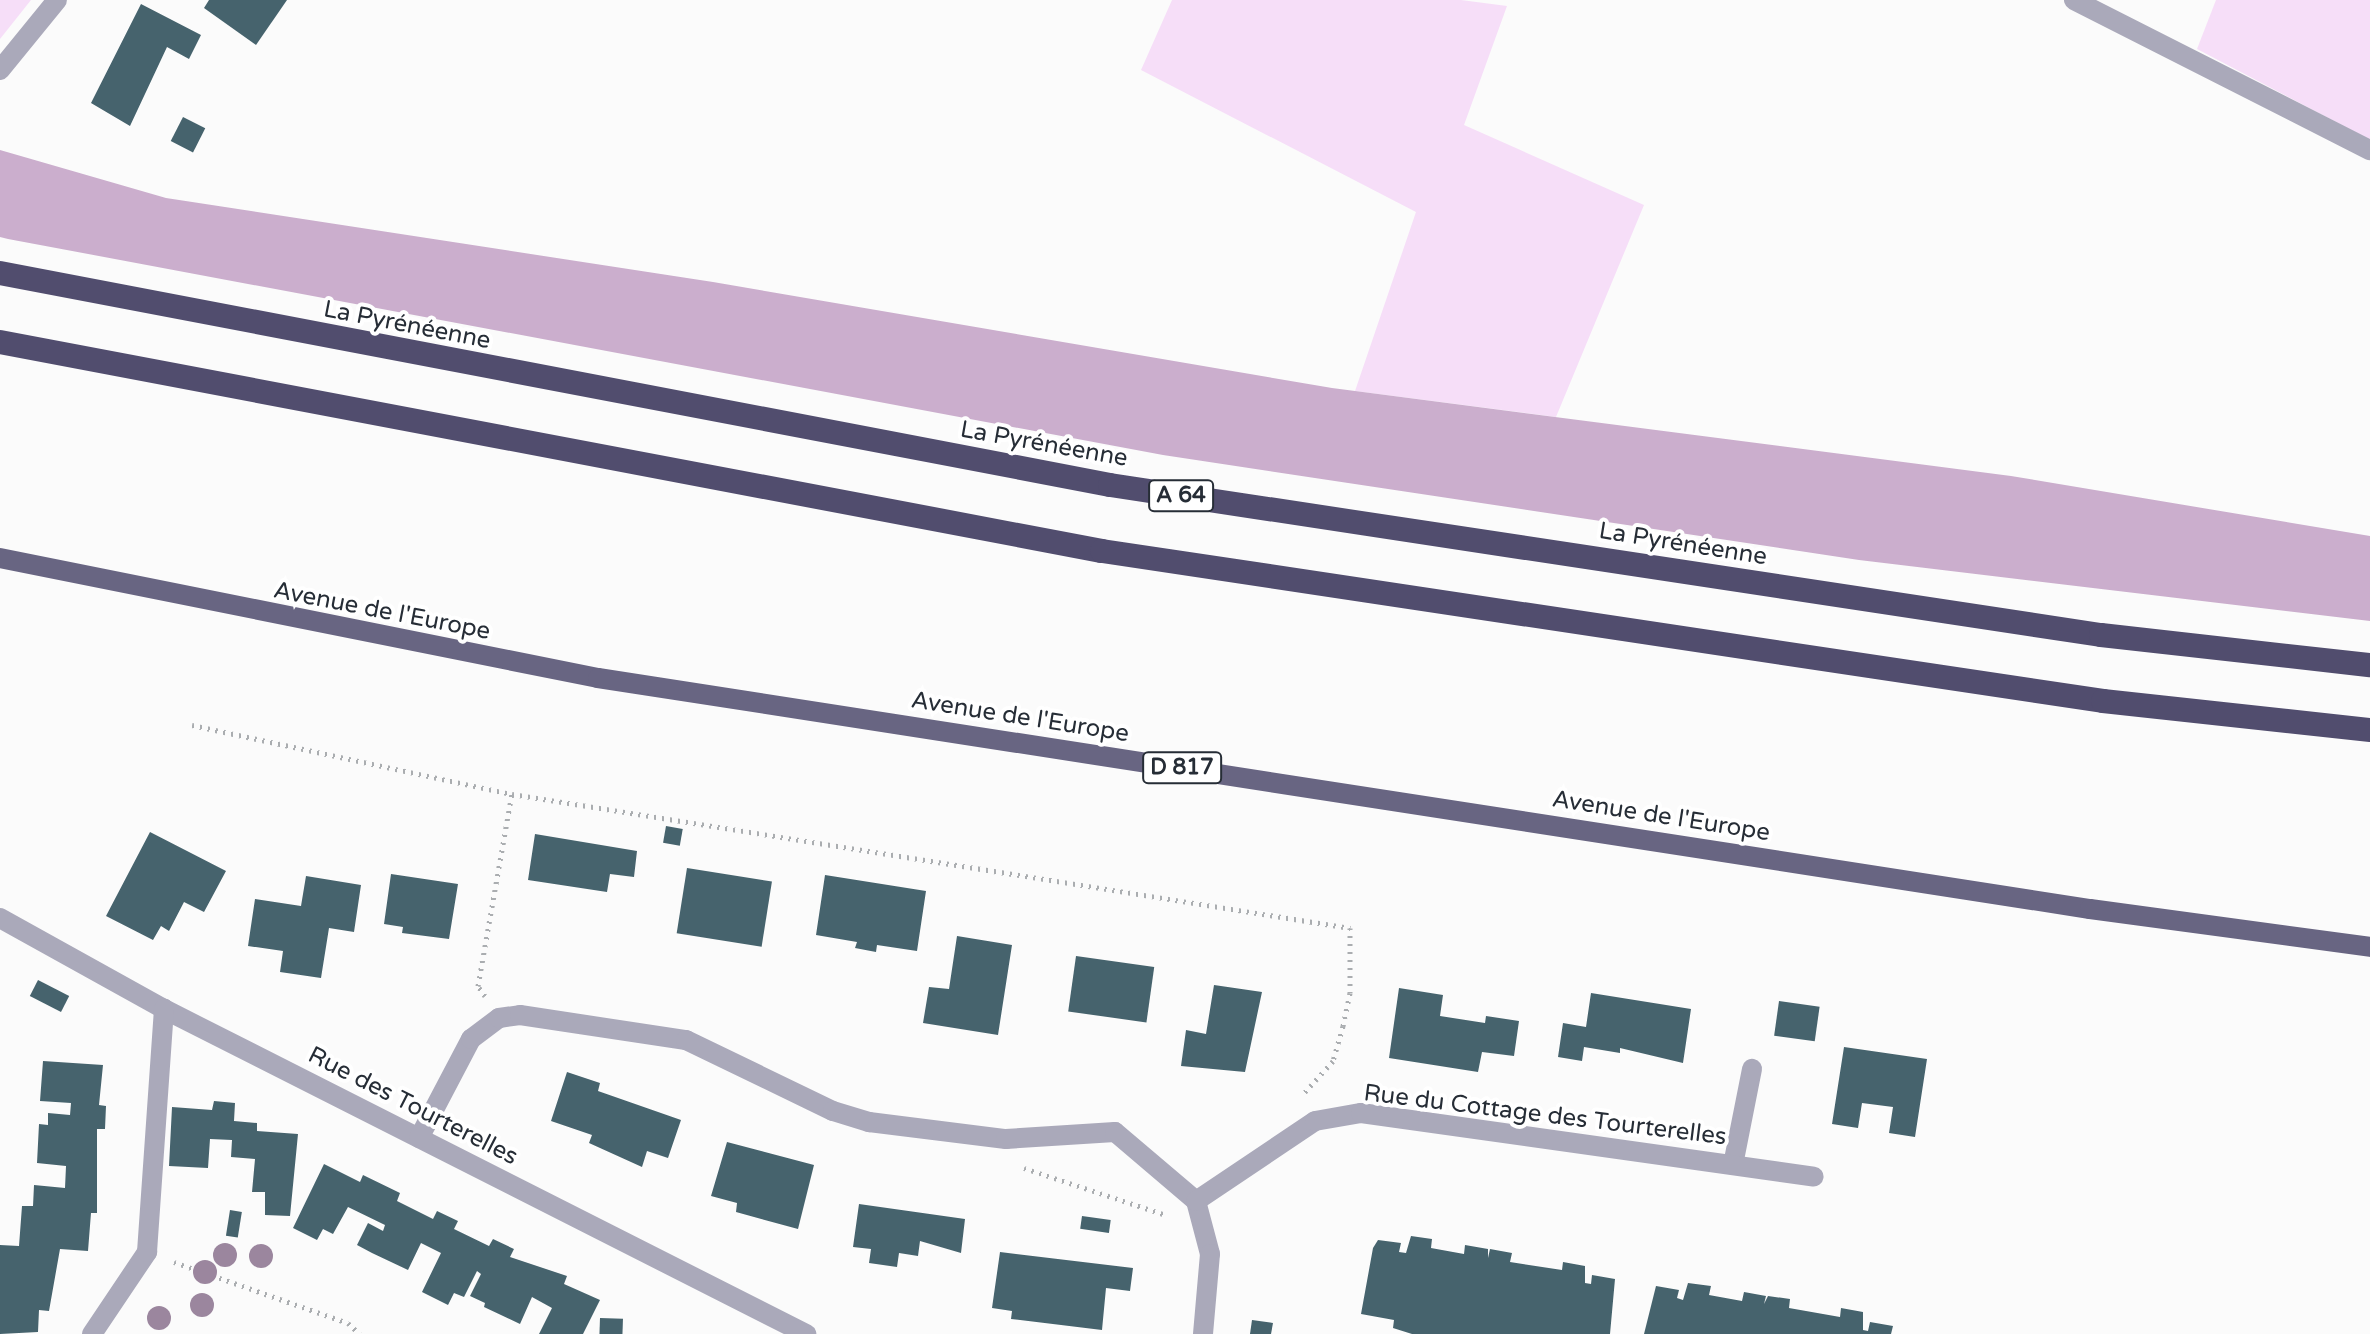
<!DOCTYPE html>
<html>
<head>
<meta charset="utf-8">
<style>
  body { margin:0 }
  #map { position:relative; width:2370px; height:1334px; overflow:hidden; background:#fbfbfb; font-family:"Varela Round",sans-serif }
  div>[style] { position:absolute }
  [style*='--x'] { left:calc(var(--x)*1px); top:calc(var(--y)*1px); width:calc(var(--w)*1px); rotate:calc(var(--a)*1deg) }
  .green>* { inset:0; background:#f6def8 }
  .forest>* { inset:0; background:#cbaecd }
  .building>* { inset:0; background:#46636d; transform-origin:0 0 }
  .path>* { height:5px; margin-top:-2.5px; transform-origin:0; background:repeating-linear-gradient(90deg,#aaadb0 0 2px,transparent 0 8px) }
  .minor>* { height:20px; margin:-10px; padding:0 10px; transform-origin:10px; border-radius:10px; background:#aaa9ba }
  .major>* { height:20px; margin:-10px; padding:0 10px; transform-origin:10px; border-radius:10px; background:#686582 }
  .highway>* { height:24px; margin:-12px; padding:0 12px; transform-origin:12px; border-radius:12px; background:#514d6e }
  .trees>* { width:24px; height:24px; margin:-12px; border-radius:50%; background:#9b869e }
  span { translate:-50% -50%; white-space:nowrap; text-align:center; line-height:1.15; -webkit-text-stroke:8px #fff; paint-order:stroke }
  .shield-label span { padding:2px 6px; background:#fff; border:2px solid; border-radius:6px; -webkit-text-stroke-width:0 }
  .shield-label { font-size:22px; color:#262d36; font-weight:700 }
  .street-label { font-size:24px; color:#262d36 }
</style>
</head>
<body>
<div id="map">
  <div class="green">
    <i style="clip-path:polygon(0 0,31px 0,0 39px)"></i>
    <i style="clip-path:polygon(1172px 0,1461px 0,1507px 6px,1464px 125px,1644px 205px,1556px 417px,1355px 391px,1416px 212px,1141px 70px)"></i>
    <i style="clip-path:polygon(2216px 0,2370px 0,2370px 140px,2197px 49px)"></i>
  </div>
  <div class="forest">
    <i style="clip-path:polygon(0 150px,166px 198px,713px 282px,1332px 388px,2011px 476px,2370px 536px,2370px 621px,1859px 560px,1163px 455px,8px 239px,0 237px)"></i>
  </div>
  <div class="building">
    <i style="clip-path:polygon(209px 0,287px 0,256px 45px,204px 8px)"></i>
    <i style="clip-path:polygon(141px 4px,201px 35px,189px 59px,167px 47px,130px 126px,91px 103px)"></i>
    <i style="left:183px;top:117px;width:25px;height:27px;rotate:27deg"></i>
    <i style="left:666px;top:826px;width:17px;height:17px;rotate:10deg"></i>
    <i style="clip-path:polygon(150px 832px,226px 871px,204px 912px,184px 902px,169px 931px,161px 926px,153px 940px,106px 916px)"></i>
    <i style="clip-path:polygon(535px 834px,637px 851px,634px 877px,610px 874px,607px 892px,528px 880px)"></i>
    <i style="left:687px;top:868px;width:86px;height:66px;rotate:9deg"></i>
    <i style="clip-path:polygon(391px 874px,458px 884px,449px 939px,402px 933px,403px 927px,384px 924px)"></i>
    <i style="clip-path:polygon(825px 875px,926px 891px,917px 951px,877px 945px,876px 952px,855px 948px,857px 942px,816px 935px)"></i>
    <i style="clip-path:polygon(306px 876px,361px 885px,354px 932px,329px 928px,321px 978px,280px 972px,283px 951px,248px 946px,255px 899px,301px 906px)"></i>
    <i style="clip-path:polygon(957px 936px,1012px 945px,998px 1035px,923px 1023px,929px 987px,949px 989px)"></i>
    <i style="left:1076px;top:956px;width:79px;height:56px;rotate:8deg"></i>
    <i style="left:38px;top:980px;width:35px;height:18px;rotate:27deg"></i>
    <i style="clip-path:polygon(1214px 985px,1262px 992px,1245px 1072px,1181px 1066px,1186px 1030px,1206px 1034px)"></i>
    <i style="clip-path:polygon(1399px 988px,1443px 995px,1440px 1016px,1485px 1023px,1486px 1016px,1519px 1021px,1514px 1056px,1482px 1052px,1478px 1072px,1389px 1058px)"></i>
    <i style="clip-path:polygon(1591px 993px,1691px 1009px,1683px 1063px,1620px 1048px,1620px 1053px,1584px 1047px,1582px 1061px,1558px 1057px,1563px 1023px,1586px 1027px)"></i>
    <i style="left:1779px;top:1001px;width:41px;height:35px;rotate:8deg"></i>
    <i style="clip-path:polygon(1844px 1047px,1927px 1059px,1915px 1137px,1889px 1133px,1893px 1107px,1862px 1103px,1858px 1128px,1832px 1124px)"></i>
    <i style="clip-path:polygon(43px 1061px,103px 1065px,99px 1105px,106px 1106px,105px 1129px,97px 1129px,97px 1213px,91px 1213px,88px 1251px,60px 1249px,49px 1311px,39px 1310px,38px 1332px,0 1334px,0 1245px,19px 1246px,22px 1206px,33px 1206px,34px 1185px,65px 1188px,66px 1166px,37px 1163px,39px 1124px,48px 1125px,48px 1113px,70px 1115px,71px 1103px,40px 1101px)"></i>
    <i style="clip-path:polygon(567px 1072px,600px 1083px,598px 1091px,681px 1120px,668px 1158px,647px 1151px,642px 1167px,589px 1143px,592px 1135px,551px 1121px)"></i>
    <i style="clip-path:polygon(214px 1101px,235px 1103px,234px 1121px,257px 1123px,257px 1131px,298px 1134px,290px 1216px,265px 1215px,265px 1192px,252px 1192px,255px 1159px,231px 1157px,232px 1140px,210px 1139px,208px 1168px,169px 1166px,172px 1107px,212px 1110px)"></i>
    <i style="clip-path:polygon(727px 1142px,814px 1165px,798px 1229px,736px 1212px,737px 1203px,711px 1196px)"></i>
    <i style="clip-path:polygon(324px 1164px,360px 1182px,363px 1175px,400px 1193px,397px 1201px,433px 1219px,437px 1211px,458px 1221px,454px 1229px,489px 1246px,493px 1239px,514px 1249px,510px 1257px,567px 1276px,564px 1284px,600px 1300px,583px 1334px,539px 1334px,552px 1308px,532px 1297px,520px 1324px,484px 1307px,485px 1303px,470px 1296px,481px 1274px,477px 1271px,464px 1297px,454px 1293px,448px 1305px,422px 1292px,441px 1253px,421px 1243px,408px 1270px,372px 1253px,357px 1245px,368px 1223px,383px 1231px,385px 1225px,348px 1207px,333px 1234px,323px 1229px,317px 1240px,293px 1228px)"></i>
    <i style="clip-path:polygon(859px 1204px,965px 1219px,961px 1253px,920px 1241px,918px 1256px,899px 1253px,897px 1267px,869px 1263px,871px 1249px,853px 1247px)"></i>
    <i style="left:230px;top:1210px;width:12px;height:26px;rotate:9deg"></i>
    <i style="left:1082px;top:1216px;width:29px;height:13px;rotate:8deg"></i>
    <i style="clip-path:polygon(1411px 1236px,1432px 1239px,1431px 1248px,1464px 1254px,1465px 1245px,1488px 1249px,1488px 1258px,1490px 1249px,1512px 1253px,1510px 1262px,1562px 1270px,1563px 1262px,1585px 1266px,1585px 1283px,1591px 1284px,1592px 1275px,1615px 1279px,1610px 1334px,1412px 1334px,1393px 1328px,1394px 1320px,1361px 1314px,1373px 1248px,1378px 1240px,1401px 1243px,1399px 1252px,1406px 1253px)"></i>
    <i style="clip-path:polygon(1000px 1252px,1133px 1268px,1130px 1291px,1106px 1288px,1102px 1330px,1011px 1319px,1012px 1311px,992px 1308px)"></i>
    <i style="clip-path:polygon(1688px 1283px,1711px 1286px,1709px 1295px,1742px 1301px,1744px 1292px,1766px 1296px,1764px 1304px,1768px 1296px,1790px 1299px,1789px 1308px,1840px 1317px,1841px 1308px,1863px 1312px,1863px 1330px,1868px 1331px,1870px 1322px,1893px 1326px,1891px 1334px,1644px 1334px,1656px 1286px,1679px 1290px,1677px 1298px,1683px 1300px)"></i>
    <i style="left:600px;top:1318px;width:23px;height:16px;rotate:2deg"></i>
    <i style="clip-path:polygon(1252px 1320px,1273px 1323px,1271px 1334px,1250px 1334px)"></i>
  </div>
  <div class="path">
    <i style="--x:192;--y:725;--w:327;--a:12.2"></i>
    <i style="--x:512;--y:794;--w:849;--a:9.08"></i>
    <i style="--x:1350;--y:928;--w:65;--a:90"></i>
    <i style="--x:1350;--y:993;--w:34;--a:102"></i>
    <i style="--x:1343;--y:1026;--w:36;--a:106"></i>
    <i style="--x:1333;--y:1061;--w:42;--a:132.1"></i>
    <i style="--x:485;--y:996;--w:12;--a:-125"></i>
    <i style="--x:478;--y:986;--w:195;--a:-80"></i>
    <i style="--x:1024;--y:1168;--w:150;--a:18.3"></i>
    <i style="--x:174;--y:1262;--w:184;--a:19.3"></i>
    <i style="--x:348;--y:1323;--w:16;--a:43"></i>
  </div>
  <div class="minor">
    <i style="--x:2074;--y:0;--w:332;--a:26.9"></i>
    <i style="--x:0;--y:70;--w:90;--a:-50.8"></i>
    <i style="--x:0;--y:918;--w:188;--a:29"></i>
    <i style="--x:164;--y:1009;--w:720;--a:26.85"></i>
    <i style="--x:419;--y:1138;--w:112;--a:-62.3"></i>
    <i style="--x:471;--y:1039;--w:35;--a:-37"></i>
    <i style="--x:499;--y:1018;--w:21;--a:-8"></i>
    <i style="--x:520;--y:1015;--w:168;--a:8.6"></i>
    <i style="--x:686;--y:1040;--w:163;--a:25.8"></i>
    <i style="--x:833;--y:1111;--w:38;--a:17"></i>
    <i style="--x:869;--y:1122;--w:138;--a:7.1"></i>
    <i style="--x:1006;--y:1139;--w:109;--a:-3.7"></i>
    <i style="--x:1115;--y:1132;--w:106;--a:40.4"></i>
    <i style="--x:1196;--y:1201;--w:55;--a:75.2"></i>
    <i style="--x:1210;--y:1254;--w:80;--a:95"></i>
    <i style="--x:1733;--y:1165;--w:98;--a:-78.8"></i>
    <i style="--x:1196;--y:1201;--w:143;--a:-33.9"></i>
    <i style="--x:1315;--y:1121;--w:47;--a:-9.9"></i>
    <i style="--x:1361;--y:1113;--w:457;--a:8"></i>
    <i style="--x:92;--y:1334;--w:99;--a:-56.1"></i>
    <i style="--x:147;--y:1252;--w:244;--a:-86"></i>
  </div>
  <div class="major">
    <i style="--x:0;--y:558;--w:610;--a:11.35"></i>
    <i style="--x:598;--y:678;--w:1510;--a:8.8"></i>
    <i style="--x:2090;--y:909;--w:283;--a:7.7"></i>
  </div>
  <div class="highway">
    <i style="--x:0;--y:273;--w:1130;--a:10.81"></i>
    <i style="--x:1110;--y:485;--w:1002;--a:8.61"></i>
    <i style="--x:2101;--y:635;--w:271;--a:6.4"></i>
    <i style="--x:0;--y:342;--w:1122;--a:10.74"></i>
    <i style="--x:1102;--y:551;--w:1012;--a:8.52"></i>
    <i style="--x:2103;--y:701;--w:269;--a:6.2"></i>
  </div>
  <div class="trees">
    <i style="left:225px;top:1255px"></i>
    <i style="left:261px;top:1256px"></i>
    <i style="left:205px;top:1272px"></i>
    <i style="left:202px;top:1305px"></i>
    <i style="left:159px;top:1318px"></i>
  </div>
  <div class="shield-label">
    <span style="left:1181px;top:496px">A 64</span>
    <span style="left:1182px;top:768px">D 817</span>
  </div>
  <div class="street-label">
    <span style="left:407px;top:325px;rotate:11deg">La Pyrénéenne</span>
    <span style="left:1044px;top:444px;rotate:10deg">La Pyrénéenne</span>
    <span style="left:1683px;top:544px;rotate:9deg">La Pyrénéenne</span>
    <span style="left:382px;top:611px;rotate:11deg">Avenue de l'Europe</span>
    <span style="left:1020px;top:717px;rotate:9deg">Avenue de l'Europe</span>
    <span style="left:1661px;top:816px;rotate:9deg">Avenue de l'Europe</span>
    <span style="left:413px;top:1106px;rotate:27deg">Rue des Tourterelles</span>
    <span style="left:1545px;top:1115px;rotate:7deg">Rue du Cottage des Tourterelles</span>
  </div>
</div>
</body>
</html>
